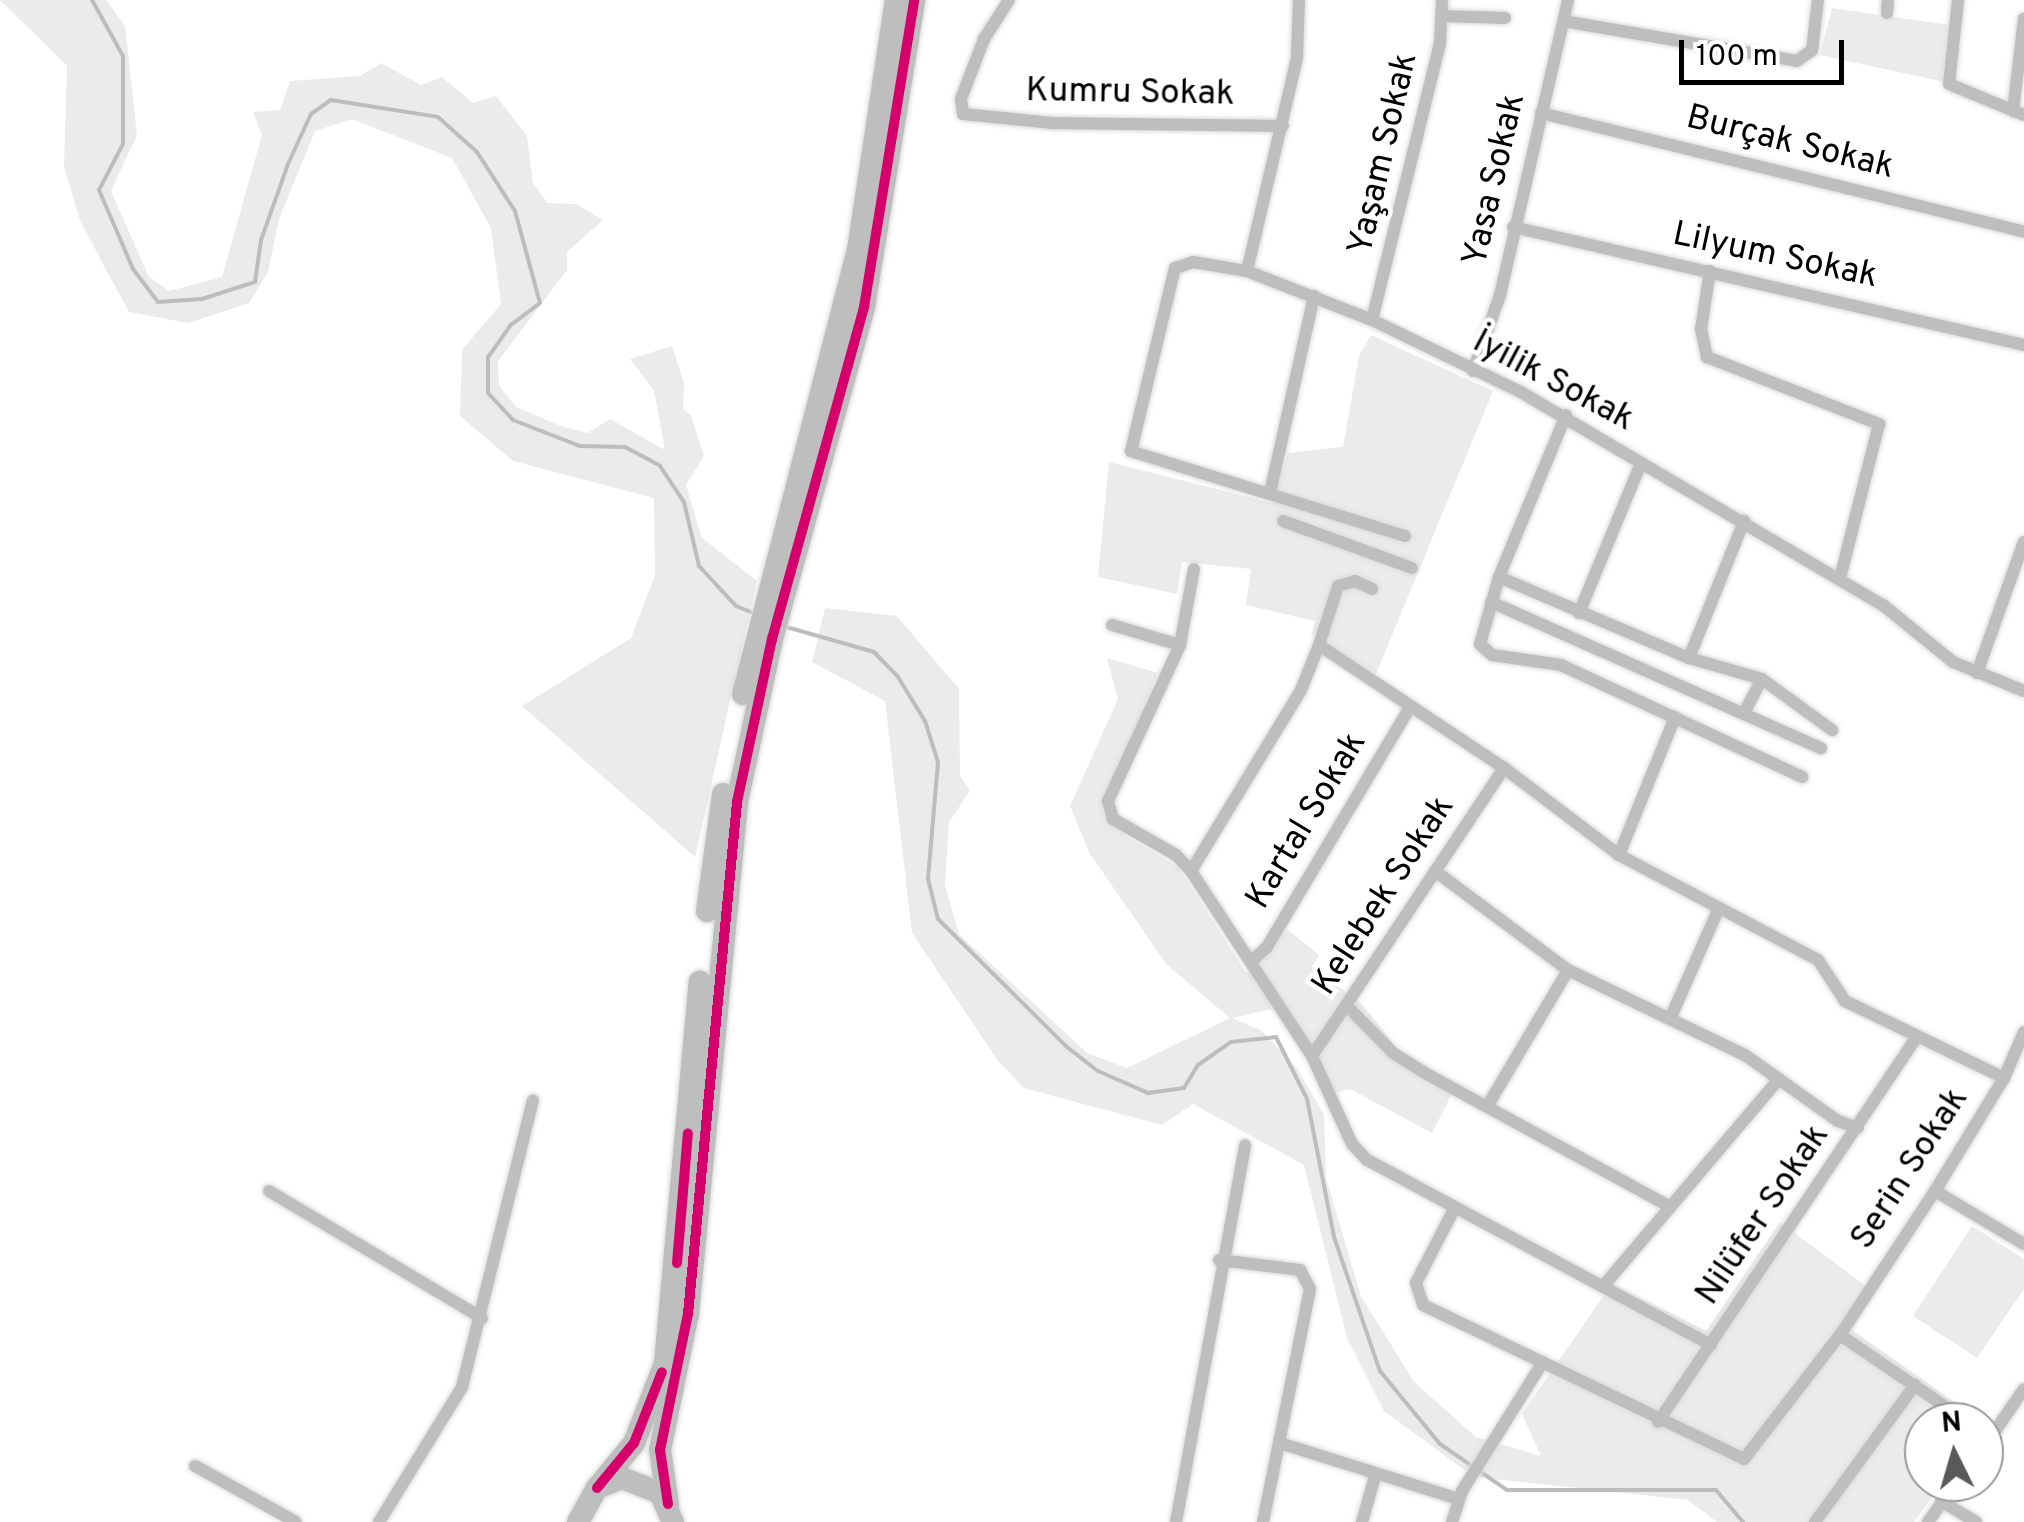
<!DOCTYPE html>
<html>
<head>
<meta charset="utf-8">
<style>
  body { margin:0 }
  #map { position:relative; width:2024px; height:1522px; overflow:hidden; background:#fff; font-family:Overpass,sans-serif }
  div>[style] { position:absolute }
  [style*='--x'] { left:calc(var(--x)*1px); top:calc(var(--y)*1px); width:calc(var(--w)*1px); rotate:calc(var(--a)*1deg) }
  .green>* { inset:0; background:#ebebeb }
  .stream>* { height:4px; margin:-2px; padding:0 2px; transform-origin:2px; border-radius:2px; background:#bdbdbd }
  .roads { filter:drop-shadow(0 0 2px #dbdbdb) drop-shadow(0 0 2px #dbdbdb) }
  .minor>* { height:12px; margin:-6px; padding:0 6px; transform-origin:6px; border-radius:6px; background:#bebebe }
  .trunk>* { height:22px; margin:-11px; padding:0 11px; transform-origin:11px; border-radius:11px; background:#bebebe }
  .cycleway>* { height:10px; margin:-5px; padding:0 5px; transform-origin:5px; border-radius:5px; background:#d6006c }
  span { translate:-50% -50%; white-space:nowrap; text-align:center; line-height:1.15; -webkit-text-stroke:9px #fff; paint-order:stroke }
  .street-label { font-size:35px; color:#000 }
  .north { position:absolute; left:1904px; top:1402px; width:100px; height:100px; box-sizing:border-box; background:#fff; border:2px solid #999; border-radius:50%; rotate:355deg; font-size:28px; font-weight:700; line-height:40px; text-align:center; color:#000 }
  .north::after { content:''; display:block; margin:auto; width:35px; height:45px; background:#595959; clip-path:polygon(50% 0,100% 100%,50% 72%,0 100%) }
  .scale { position:absolute; left:1679px; top:40px; width:165px; height:45px; box-sizing:border-box; border:5px solid #000; border-top:0; padding-left:12px; font-size:30px; line-height:35px; white-space:nowrap; color:#000; -webkit-text-stroke:8px #fff; paint-order:stroke }
</style>
</head>
<body>
<div id="map">
  <div class="green">
    <i style="clip-path:polygon(0 0,106px 0,125px 26px,137px 135px,111px 191px,149px 277px,169px 291px,222px 277px,262px 135px,253px 112px,280px 110px,290px 81px,360px 76px,381px 63px,421px 85px,442px 77px,473px 103px,496px 96px,527px 136px,533px 183px,547px 203px,576px 204px,603px 220px,567px 252px,567px 270px,498px 361px,499px 385px,516px 407px,561px 426px,587px 433px,610px 419px,665px 450px,654px 390px,630px 359px,672px 346px,684px 383px,683px 409px,691px 415px,704px 456px,686px 485px,702px 538px,757px 581px,695px 857px,522px 706px,631px 638px,655px 575px,654px 498px,513px 461px,460px 416px,462px 350px,501px 304px,491px 228px,452px 158px,352px 119px,315px 131px,279px 219px,268px 272px,249px 303px,188px 323px,129px 312px,80px 221px,64px 166px,67px 66px)"></i>
    <i style="clip-path:polygon(1832px 8px,1956px 26px,1949px 83px,1820px 55px)"></i>
    <i style="clip-path:polygon(1371px 335px,1493px 391px,1376px 674px,1312px 634px,1315px 621px,1246px 605px,1251px 569px,1182px 562px,1177px 594px,1098px 577px,1109px 462px,1272px 503px,1288px 453px,1343px 447px,1359px 356px)"></i>
    <i style="clip-path:polygon(825px 608px,897px 616px,959px 689px,960px 775px,970px 791px,949px 822px,945px 885px,959px 934px,1087px 1053px,1127px 1068px,1230px 1018px,1167px 965px,1090px 854px,1070px 806px,1118px 699px,1107px 658px,1158px 673px,1102px 811px,1129px 838px,1178px 867px,1246px 973px,1287px 929px,1319px 955px,1312px 967px,1361px 1003px,1400px 1052px,1457px 1084px,1432px 1133px,1350px 1089px,1329px 1094px,1277px 1008px,1232px 1018px,1262px 1031px,1296px 1067px,1324px 1114px,1326px 1178px,1361px 1296px,1414px 1382px,1476px 1437px,1541px 1456px,1522px 1414px,1602px 1298px,1615px 1285px,1706px 1331px,1780px 1222px,1870px 1289px,1841px 1322px,1981px 1421px,1924px 1422px,1924px 1482px,1943px 1482px,1914px 1522px,1717px 1522px,1688px 1500px,1474px 1477px,1384px 1411px,1347px 1338px,1304px 1165px,1193px 1104px,1162px 1125px,1024px 1088px,998px 1061px,912px 933px,885px 701px,812px 662px)"></i>
    <i style="clip-path:polygon(1972px 1226px,2024px 1259px,2024px 1289px,1977px 1358px,1913px 1316px)"></i>
  </div>
  <div class="stream">
    <i style="--x:92;--y:0;--w:64;--a:61"></i>
    <i style="--x:123;--y:56;--w:88;--a:90"></i>
    <i style="--x:123;--y:144;--w:52;--a:117.6"></i>
    <i style="--x:99;--y:190;--w:86;--a:66.7"></i>
    <i style="--x:133;--y:269;--w:41;--a:52.9"></i>
    <i style="--x:158;--y:302;--w:44;--a:-3.9"></i>
    <i style="--x:202;--y:299;--w:56;--a:-17.8"></i>
    <i style="--x:255;--y:282;--w:42;--a:-81.9"></i>
    <i style="--x:261;--y:240;--w:81;--a:-70.4"></i>
    <i style="--x:288;--y:164;--w:55;--a:-65.3"></i>
    <i style="--x:311;--y:114;--w:24;--a:-35"></i>
    <i style="--x:331;--y:100;--w:108;--a:9"></i>
    <i style="--x:438;--y:117;--w:52;--a:41.9"></i>
    <i style="--x:477;--y:152;--w:70;--a:57.2"></i>
    <i style="--x:515;--y:211;--w:95;--a:74.8"></i>
    <i style="--x:540;--y:303;--w:38;--a:143"></i>
    <i style="--x:510;--y:326;--w:38;--a:125"></i>
    <i style="--x:488;--y:357;--w:36;--a:90"></i>
    <i style="--x:488;--y:393;--w:37;--a:47"></i>
    <i style="--x:513;--y:420;--w:72;--a:21.2"></i>
    <i style="--x:580;--y:446;--w:45;--a:1.3"></i>
    <i style="--x:625;--y:447;--w:40;--a:28"></i>
    <i style="--x:660;--y:466;--w:43;--a:56.3"></i>
    <i style="--x:684;--y:502;--w:66;--a:76.8"></i>
    <i style="--x:699;--y:566;--w:54;--a:47.2"></i>
    <i style="--x:736;--y:606;--w:22;--a:22"></i>
    <i style="--x:783;--y:626;--w:95;--a:15.9"></i>
    <i style="--x:874;--y:652;--w:35;--a:46"></i>
    <i style="--x:898;--y:677;--w:52;--a:58.5"></i>
    <i style="--x:925;--y:721;--w:43;--a:72.4"></i>
    <i style="--x:938;--y:762;--w:117;--a:94.9"></i>
    <i style="--x:928;--y:879;--w:41;--a:76"></i>
    <i style="--x:938;--y:919;--w:182;--a:44.8"></i>
    <i style="--x:1067;--y:1047;--w:39;--a:38"></i>
    <i style="--x:1098;--y:1071;--w:55;--a:23.7"></i>
    <i style="--x:1148;--y:1093;--w:36;--a:-8"></i>
    <i style="--x:1184;--y:1088;--w:27;--a:-59"></i>
    <i style="--x:1198;--y:1065;--w:40;--a:-34.9"></i>
    <i style="--x:1231;--y:1042;--w:45;--a:-6.3"></i>
    <i style="--x:1276;--y:1037;--w:69;--a:63.4"></i>
    <i style="--x:1307;--y:1099;--w:141;--a:78.9"></i>
    <i style="--x:1334;--y:1237;--w:142;--a:71.1"></i>
    <i style="--x:1380;--y:1371;--w:94;--a:50.6"></i>
    <i style="--x:1440;--y:1444;--w:81;--a:34.5"></i>
    <i style="--x:1507;--y:1490;--w:209;--a:0"></i>
    <i style="--x:1716;--y:1490;--w:42;--a:49.8"></i>
  </div>
  <div class="roads">
    <div class="minor">
      <i style="--x:1009;--y:0;--w:46;--a:122.7"></i>
      <i style="--x:984;--y:39;--w:64;--a:111"></i>
      <i style="--x:961;--y:99;--w:15;--a:82"></i>
      <i style="--x:963;--y:114;--w:90;--a:5.7"></i>
      <i style="--x:1053;--y:123;--w:230;--a:0.7"></i>
      <i style="--x:1958;--y:0;--w:84;--a:96.1"></i>
      <i style="--x:1949;--y:84;--w:81;--a:22.5"></i>
      <i style="--x:1887;--y:13;--w:13;--a:-86"></i>
      <i style="--x:1442;--y:16;--w:63;--a:1.8"></i>
      <i style="--x:1563;--y:21;--w:237;--a:9.7"></i>
      <i style="--x:1797;--y:61;--w:19;--a:-36"></i>
      <i style="--x:1812;--y:50;--w:50;--a:-83.2"></i>
      <i style="--x:2013;--y:111;--w:93;--a:-83.2"></i>
      <i style="--x:1541;--y:113;--w:497;--a:13.8"></i>
      <i style="--x:1513;--y:227;--w:524;--a:13"></i>
      <i style="--x:1247;--y:271;--w:220;--a:-76.8"></i>
      <i style="--x:1297;--y:57;--w:57;--a:-88"></i>
      <i style="--x:1710;--y:271;--w:59;--a:98.8"></i>
      <i style="--x:1701;--y:329;--w:29;--a:78"></i>
      <i style="--x:1707;--y:357;--w:185;--a:21.3"></i>
      <i style="--x:1879;--y:424;--w:159;--a:104.2"></i>
      <i style="--x:1372;--y:320;--w:284;--a:-76.2"></i>
      <i style="--x:1440;--y:44;--w:44;--a:-87.4"></i>
      <i style="--x:1473;--y:371;--w:81;--a:-70.4"></i>
      <i style="--x:1500;--y:295;--w:303;--a:-77"></i>
      <i style="--x:1566;--y:415;--w:175;--a:112.5"></i>
      <i style="--x:1499;--y:577;--w:70;--a:105.8"></i>
      <i style="--x:1480;--y:644;--w:16;--a:43"></i>
      <i style="--x:1492;--y:655;--w:70;--a:8.2"></i>
      <i style="--x:1561;--y:665;--w:266;--a:24.9"></i>
      <i style="--x:1270;--y:493;--w:202;--a:-77.4"></i>
      <i style="--x:1283;--y:521;--w:137;--a:20"></i>
      <i style="--x:1405;--y:536;--w:287;--a:-162.8"></i>
      <i style="--x:1131;--y:451;--w:188;--a:-76.5"></i>
      <i style="--x:1175;--y:268;--w:19;--a:-18"></i>
      <i style="--x:1193;--y:262;--w:55;--a:9.5"></i>
      <i style="--x:1247;--y:271;--w:134;--a:21.4"></i>
      <i style="--x:1372;--y:320;--w:163;--a:25.8"></i>
      <i style="--x:1519;--y:391;--w:422;--a:30.5"></i>
      <i style="--x:1883;--y:605;--w:90;--a:39.2"></i>
      <i style="--x:1953;--y:662;--w:77;--a:22.2"></i>
      <i style="--x:1499;--y:577;--w:207;--a:23.1"></i>
      <i style="--x:1689;--y:658;--w:76;--a:16"></i>
      <i style="--x:1762;--y:679;--w:38;--a:118"></i>
      <i style="--x:1491;--y:602;--w:361;--a:23.9"></i>
      <i style="--x:1579;--y:613;--w:162;--a:-67.5"></i>
      <i style="--x:1112;--y:625;--w:71;--a:16.4"></i>
      <i style="--x:1319;--y:645;--w:62;--a:-72.1"></i>
      <i style="--x:1338;--y:586;--w:18;--a:-16"></i>
      <i style="--x:1355;--y:581;--w:19;--a:25"></i>
      <i style="--x:1689;--y:658;--w:148;--a:-68.1"></i>
      <i style="--x:1977;--y:673;--w:139;--a:-70.3"></i>
      <i style="--x:1762;--y:679;--w:87;--a:36.1"></i>
      <i style="--x:1619;--y:855;--w:149;--a:-67.9"></i>
      <i style="--x:1191;--y:871;--w:22;--a:-133"></i>
      <i style="--x:1176;--y:855;--w:73;--a:-150.3"></i>
      <i style="--x:1113;--y:819;--w:19;--a:-106"></i>
      <i style="--x:1108;--y:801;--w:172;--a:-65.2"></i>
      <i style="--x:1180;--y:645;--w:77;--a:-79.6"></i>
      <i style="--x:1435;--y:871;--w:166;--a:36.7"></i>
      <i style="--x:1568;--y:970;--w:196;--a:25.7"></i>
      <i style="--x:1745;--y:1055;--w:114;--a:35.4"></i>
      <i style="--x:1838;--y:1121;--w:21;--a:19"></i>
      <i style="--x:1252;--y:961;--w:21;--a:-43"></i>
      <i style="--x:1267;--y:947;--w:277;--a:-59.2"></i>
      <i style="--x:1348;--y:1007;--w:64;--a:45.6"></i>
      <i style="--x:1393;--y:1053;--w:36;--a:32"></i>
      <i style="--x:1423;--y:1072;--w:282;--a:28.6"></i>
      <i style="--x:1670;--y:1019;--w:119;--a:-66.2"></i>
      <i style="--x:1312;--y:1056;--w:346;--a:-56.3"></i>
      <i style="--x:1488;--y:1105;--w:157;--a:-59.3"></i>
      <i style="--x:269;--y:1191;--w:248;--a:30.8"></i>
      <i style="--x:1935;--y:1191;--w:104;--a:30.8"></i>
      <i style="--x:1453;--y:1211;--w:81;--a:117.2"></i>
      <i style="--x:1416;--y:1283;--w:23;--a:72"></i>
      <i style="--x:1423;--y:1305;--w:356;--a:25.6"></i>
      <i style="--x:1744;--y:1459;--w:157;--a:-52.3"></i>
      <i style="--x:1840;--y:1335;--w:173;--a:-56.6"></i>
      <i style="--x:1935;--y:1191;--w:132;--a:-58.6"></i>
      <i style="--x:2004;--y:1078;--w:50;--a:-66.5"></i>
      <i style="--x:1219;--y:1260;--w:82;--a:7"></i>
      <i style="--x:1300;--y:1270;--w:21;--a:62"></i>
      <i style="--x:1310;--y:1289;--w:238;--a:101.4"></i>
      <i style="--x:1605;--y:1284;--w:269;--a:-49.7"></i>
      <i style="--x:1840;--y:1335;--w:155;--a:34.2"></i>
      <i style="--x:1711;--y:1345;--w:391;--a:-151.7"></i>
      <i style="--x:1367;--y:1160;--w:22;--a:-133"></i>
      <i style="--x:1352;--y:1144;--w:97;--a:-114.4"></i>
      <i style="--x:1312;--y:1056;--w:221;--a:-123.2"></i>
      <i style="--x:1191;--y:871;--w:212;--a:-58.7"></i>
      <i style="--x:1301;--y:690;--w:48;--a:-68.2"></i>
      <i style="--x:1319;--y:645;--w:222;--a:33.6"></i>
      <i style="--x:1504;--y:768;--w:144;--a:37.1"></i>
      <i style="--x:1619;--y:855;--w:225;--a:27.8"></i>
      <i style="--x:1818;--y:960;--w:49;--a:56.6"></i>
      <i style="--x:1845;--y:1001;--w:177;--a:25.8"></i>
      <i style="--x:1658;--y:1422;--w:461;--a:-56.1"></i>
      <i style="--x:1283;--y:1444;--w:184;--a:17.4"></i>
      <i style="--x:1984;--y:1447;--w:70;--a:-55.4"></i>
      <i style="--x:195;--y:1466;--w:115;--a:29"></i>
      <i style="--x:1941;--y:1501;--w:41;--a:31"></i>
      <i style="--x:379;--y:1522;--w:158;--a:-58.4"></i>
      <i style="--x:462;--y:1387;--w:295;--a:-76.1"></i>
      <i style="--x:1176;--y:1522;--w:383;--a:-79.6"></i>
      <i style="--x:1362;--y:1522;--w:48;--a:-74.2"></i>
      <i style="--x:1452;--y:1522;--w:33;--a:-72"></i>
      <i style="--x:1462;--y:1491;--w:152;--a:-57.9"></i>
      <i style="--x:1815;--y:1522;--w:170;--a:-53.9"></i>
      <i style="--x:1928;--y:1522;--w:49;--a:-55"></i>
    </div>
    <div class="trunk">
      <i style="--x:743;--y:694;--w:459;--a:-75.5"></i>
      <i style="--x:858;--y:250;--w:253;--a:-81.4"></i>
      <i style="--x:707;--y:911;--w:118;--a:-82.2"></i>
      <i style="--x:597;--y:1488;--w:58;--a:-50.6"></i>
      <i style="--x:634;--y:1443;--w:86;--a:-68.8"></i>
      <i style="--x:665;--y:1363;--w:383;--a:-84.8"></i>
      <i style="--x:668;--y:1504;--w:55;--a:-98.4"></i>
      <i style="--x:660;--y:1450;--w:139;--a:-78.4"></i>
      <i style="--x:688;--y:1314;--w:514;--a:-84.53"></i>
      <i style="--x:737;--y:802;--w:167;--a:-77.9"></i>
      <i style="--x:772;--y:639;--w:345;--a:-74.5"></i>
      <i style="--x:864;--y:307;--w:311;--a:-80.7"></i>
      <i style="--x:578;--y:1522;--w:39;--a:-61"></i>
      <i style="--x:597;--y:1488;--w:27;--a:-22"></i>
      <i style="--x:622;--y:1478;--w:41;--a:21.5"></i>
      <i style="--x:660;--y:1493;--w:32;--a:66"></i>
    </div>
  </div>
  <div class="cycleway">
    <i style="--x:677;--y:1263;--w:130;--a:-85.2"></i>
    <i style="--x:597;--y:1488;--w:58;--a:-50.6"></i>
    <i style="--x:634;--y:1443;--w:76;--a:-68.5"></i>
    <i style="--x:668;--y:1504;--w:55;--a:-98.4"></i>
    <i style="--x:660;--y:1450;--w:139;--a:-78.4"></i>
    <i style="--x:688;--y:1314;--w:514;--a:-84.53"></i>
    <i style="--x:737;--y:802;--w:167;--a:-77.9"></i>
    <i style="--x:772;--y:639;--w:345;--a:-74.5"></i>
    <i style="--x:864;--y:307;--w:311;--a:-80.7"></i>
  </div>
  <div class="street-label">
    <span style="left:1130px;top:93px;rotate:1deg">Kumru Sokak</span>
    <span style="left:1790px;top:143px;rotate:14deg">Burçak Sokak</span>
    <span style="left:1384px;top:154px;rotate:-77deg">Yaşam Sokak</span>
    <span style="left:1495px;top:180px;rotate:-77deg">Yasa Sokak</span>
    <span style="left:1775px;top:256px;rotate:12deg">Lilyum Sokak</span>
    <span style="left:1553px;top:381px;rotate:28deg">İyilik Sokak</span>
    <span style="left:1307px;top:821px;rotate:-59deg">Kartal Sokak</span>
    <span style="left:1384px;top:896px;rotate:-57deg">Kelebek Sokak</span>
    <span style="left:1910px;top:1169px;rotate:-57deg">Serin Sokak</span>
    <span style="left:1763px;top:1215px;rotate:-56deg">Nilüfer Sokak</span>
  </div>
  <div class="north">N</div>
  <div class="scale">100 m</div>
</div>
</body>
</html>
